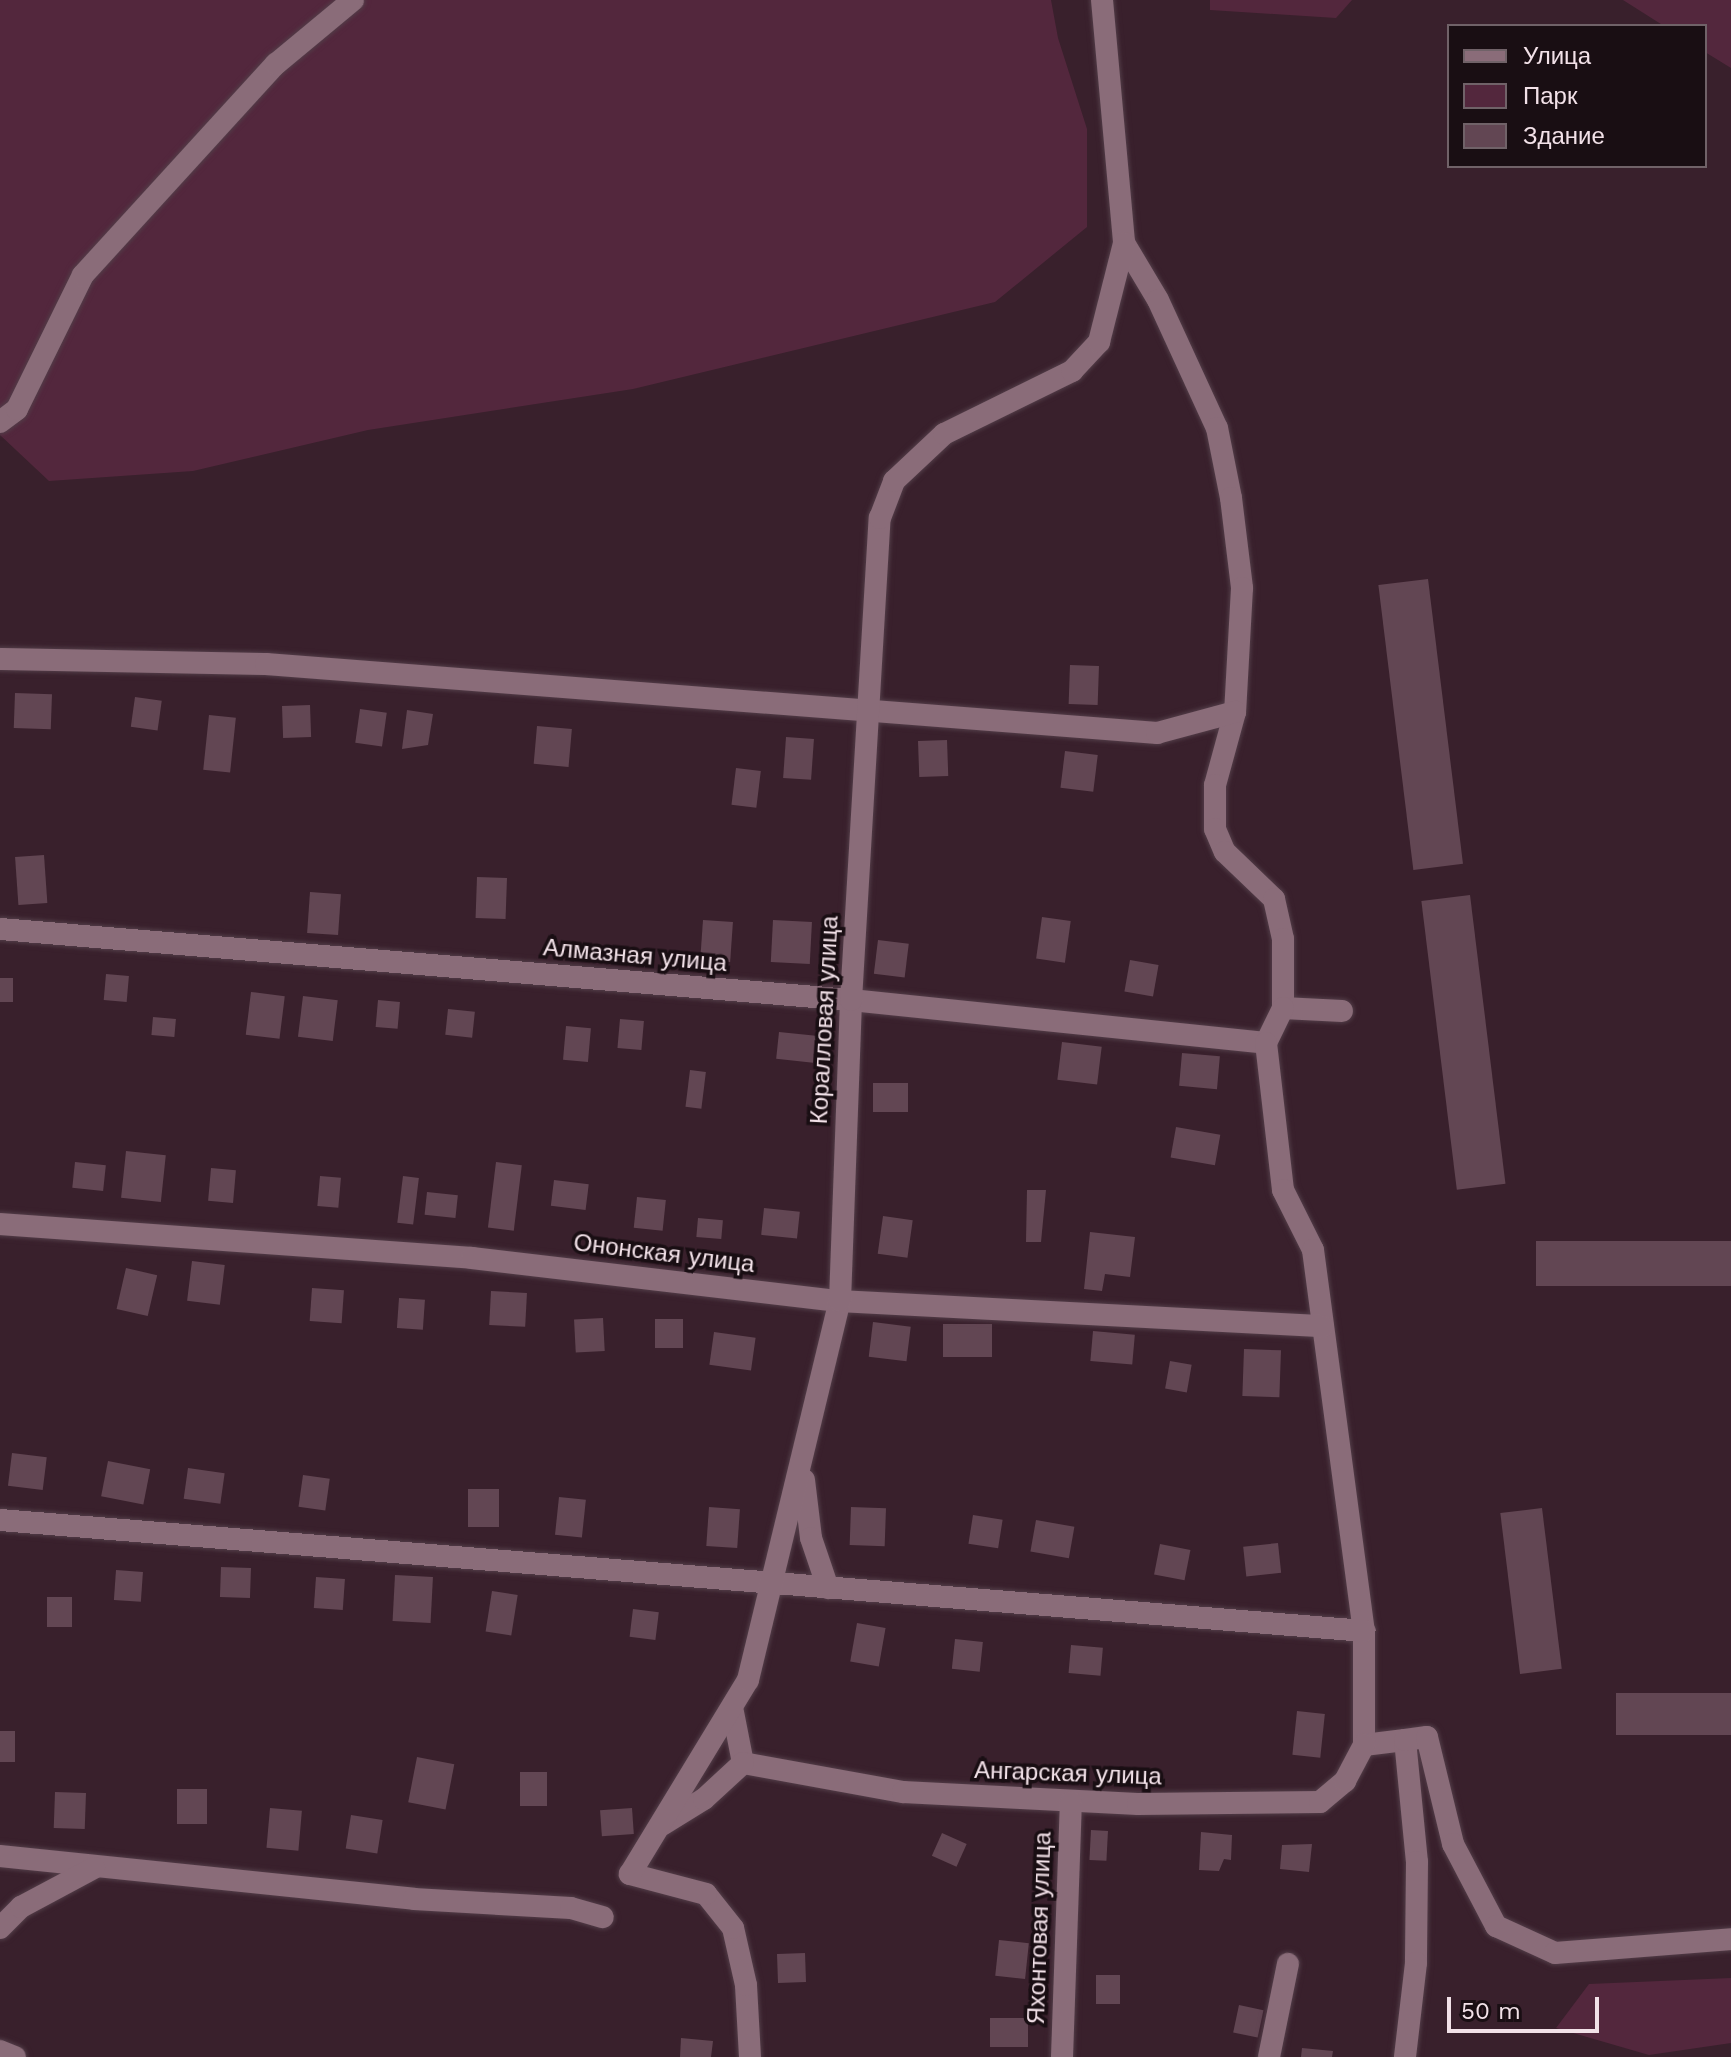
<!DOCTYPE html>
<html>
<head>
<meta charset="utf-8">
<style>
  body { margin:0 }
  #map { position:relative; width:1731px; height:2057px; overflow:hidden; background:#39202c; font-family:"Work Sans",sans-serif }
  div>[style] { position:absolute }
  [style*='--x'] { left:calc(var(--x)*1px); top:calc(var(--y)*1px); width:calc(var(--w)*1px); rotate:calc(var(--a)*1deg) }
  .green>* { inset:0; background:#53273d }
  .building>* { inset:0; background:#624653; transform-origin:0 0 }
  .roads { filter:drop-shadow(0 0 2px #523d48) drop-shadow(0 0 2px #523d48) }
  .minor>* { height:22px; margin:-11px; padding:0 11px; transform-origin:11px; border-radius:11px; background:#8a6c79 }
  span { translate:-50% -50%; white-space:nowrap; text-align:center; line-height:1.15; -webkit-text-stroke:7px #190e13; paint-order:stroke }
  .street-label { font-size:24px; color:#f2e1e8 }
  .legend { position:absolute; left:1447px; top:24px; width:260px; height:144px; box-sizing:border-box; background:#190e13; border:2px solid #706268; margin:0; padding:10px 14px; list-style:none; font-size:24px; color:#f2e1e8 }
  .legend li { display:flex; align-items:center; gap:16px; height:40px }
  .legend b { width:40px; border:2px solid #706268 }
  .scale { position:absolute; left:1447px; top:1997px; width:152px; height:36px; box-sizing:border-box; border:4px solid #f2e1e8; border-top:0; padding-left:10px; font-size:24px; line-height:28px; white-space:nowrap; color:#f2e1e8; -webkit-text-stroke:6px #190e13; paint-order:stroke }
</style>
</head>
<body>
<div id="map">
  <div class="green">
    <i style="clip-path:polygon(0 0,1051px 0,1058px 38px,1087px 129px,1087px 227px,995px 302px,633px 389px,368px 430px,193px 471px,49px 481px,0 435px)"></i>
    <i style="clip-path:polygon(1210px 0,1352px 0,1336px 18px,1210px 10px)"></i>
    <i style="clip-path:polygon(1623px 0,1731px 0,1731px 68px,1705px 52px,1705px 26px,1664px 26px)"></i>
    <i style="clip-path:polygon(1731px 1978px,1731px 2043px,1649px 2055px,1556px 2028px,1589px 1984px)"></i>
  </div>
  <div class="building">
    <i style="left:1428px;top:579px;width:287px;height:50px;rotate:83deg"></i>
    <i style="left:1070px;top:665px;width:29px;height:39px;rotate:2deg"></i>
    <i style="left:15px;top:693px;width:37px;height:35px;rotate:2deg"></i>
    <i style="left:135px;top:697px;width:27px;height:30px;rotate:8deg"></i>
    <i style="left:310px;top:705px;width:32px;height:28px;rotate:88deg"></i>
    <i style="left:360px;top:709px;width:27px;height:34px;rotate:8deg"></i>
    <i style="clip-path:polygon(407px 710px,433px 714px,428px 745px,402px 749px)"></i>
    <i style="left:209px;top:715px;width:27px;height:55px;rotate:6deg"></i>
    <i style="left:537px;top:726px;width:35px;height:38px;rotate:5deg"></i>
    <i style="left:786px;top:737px;width:28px;height:41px;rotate:4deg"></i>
    <i style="left:947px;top:740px;width:36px;height:29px;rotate:88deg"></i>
    <i style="left:1065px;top:751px;width:33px;height:37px;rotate:7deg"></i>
    <i style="left:736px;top:768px;width:25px;height:37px;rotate:7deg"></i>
    <i style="left:44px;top:855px;width:48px;height:29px;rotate:86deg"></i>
    <i style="left:477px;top:877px;width:30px;height:41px;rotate:2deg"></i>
    <i style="left:310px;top:892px;width:31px;height:41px;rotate:4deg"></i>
    <i style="left:1470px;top:895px;width:291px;height:49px;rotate:83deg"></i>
    <i style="left:1042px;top:917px;width:29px;height:42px;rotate:8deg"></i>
    <i style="left:703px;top:920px;width:30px;height:40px;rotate:4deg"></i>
    <i style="left:773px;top:920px;width:39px;height:42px;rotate:3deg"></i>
    <i style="left:878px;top:940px;width:31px;height:34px;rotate:7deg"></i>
    <i style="left:1130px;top:960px;width:29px;height:32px;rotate:10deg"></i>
    <i style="left:106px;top:974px;width:23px;height:26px;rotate:5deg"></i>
    <i style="left:0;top:978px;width:13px;height:24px"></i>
    <i style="left:251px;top:992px;width:34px;height:43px;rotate:7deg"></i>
    <i style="left:303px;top:996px;width:35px;height:41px;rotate:7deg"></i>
    <i style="left:378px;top:1000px;width:22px;height:27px;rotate:5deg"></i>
    <i style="left:448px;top:1009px;width:27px;height:26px;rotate:6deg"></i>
    <i style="left:153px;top:1017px;width:23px;height:18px;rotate:5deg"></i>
    <i style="left:620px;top:1019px;width:24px;height:29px;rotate:5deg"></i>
    <i style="left:566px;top:1026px;width:25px;height:34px;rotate:5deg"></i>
    <i style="left:779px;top:1032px;width:37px;height:27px;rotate:6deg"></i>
    <i style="left:1062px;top:1042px;width:40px;height:38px;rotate:7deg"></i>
    <i style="left:1182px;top:1053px;width:38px;height:33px;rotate:5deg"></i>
    <i style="left:690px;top:1070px;width:16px;height:37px;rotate:7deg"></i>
    <i style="left:873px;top:1083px;width:35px;height:29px"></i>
    <i style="left:1176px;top:1127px;width:45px;height:31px;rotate:10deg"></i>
    <i style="left:126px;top:1151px;width:40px;height:47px;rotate:6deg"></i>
    <i style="left:75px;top:1162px;width:31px;height:26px;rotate:6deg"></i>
    <i style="left:496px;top:1162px;width:26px;height:66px;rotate:7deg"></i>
    <i style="left:211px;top:1168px;width:25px;height:33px;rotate:5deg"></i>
    <i style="left:320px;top:1176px;width:21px;height:30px;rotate:5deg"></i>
    <i style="left:403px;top:1176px;width:16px;height:47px;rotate:7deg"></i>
    <i style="left:554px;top:1180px;width:35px;height:26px;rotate:7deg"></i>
    <i style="clip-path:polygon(1027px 1190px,1046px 1190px,1041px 1242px,1026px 1242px)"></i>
    <i style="left:427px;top:1192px;width:31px;height:23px;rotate:6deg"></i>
    <i style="left:637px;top:1197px;width:29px;height:31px;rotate:6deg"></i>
    <i style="left:764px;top:1208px;width:36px;height:27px;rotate:6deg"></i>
    <i style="left:883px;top:1216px;width:30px;height:38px;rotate:8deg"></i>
    <i style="left:698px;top:1218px;width:25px;height:19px;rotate:5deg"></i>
    <i style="clip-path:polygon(1090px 1232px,1135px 1237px,1130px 1277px,1105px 1274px,1102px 1291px,1084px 1289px)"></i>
    <i style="left:1731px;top:1241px;width:45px;height:195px;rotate:90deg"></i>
    <i style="left:192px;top:1261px;width:33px;height:40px;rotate:7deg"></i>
    <i style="left:126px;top:1268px;width:32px;height:42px;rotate:13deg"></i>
    <i style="left:312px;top:1288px;width:32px;height:33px;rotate:4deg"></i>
    <i style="left:491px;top:1291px;width:36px;height:34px;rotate:3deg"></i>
    <i style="left:399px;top:1298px;width:26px;height:30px;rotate:4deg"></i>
    <i style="left:603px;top:1318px;width:33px;height:29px;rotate:87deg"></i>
    <i style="left:655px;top:1319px;width:28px;height:29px"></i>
    <i style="left:873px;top:1322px;width:38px;height:35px;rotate:7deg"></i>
    <i style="left:992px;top:1324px;width:33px;height:49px;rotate:90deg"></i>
    <i style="left:1093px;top:1331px;width:42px;height:30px;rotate:5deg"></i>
    <i style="left:714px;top:1332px;width:42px;height:33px;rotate:8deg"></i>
    <i style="left:1244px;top:1349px;width:37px;height:47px;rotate:2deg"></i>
    <i style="left:1170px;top:1361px;width:22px;height:28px;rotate:10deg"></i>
    <i style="left:12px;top:1453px;width:35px;height:33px;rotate:7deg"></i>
    <i style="left:108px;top:1461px;width:43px;height:36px;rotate:11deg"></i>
    <i style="left:188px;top:1468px;width:37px;height:31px;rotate:8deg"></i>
    <i style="left:303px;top:1475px;width:27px;height:32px;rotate:8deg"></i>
    <i style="left:468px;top:1489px;width:31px;height:38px"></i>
    <i style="left:559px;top:1497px;width:27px;height:38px;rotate:6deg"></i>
    <i style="left:709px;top:1507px;width:31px;height:39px;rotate:4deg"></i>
    <i style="left:851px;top:1507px;width:35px;height:38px;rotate:2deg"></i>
    <i style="left:1542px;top:1508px;width:162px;height:42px;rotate:83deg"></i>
    <i style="left:973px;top:1515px;width:30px;height:29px;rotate:9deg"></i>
    <i style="left:1036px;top:1520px;width:39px;height:32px;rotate:10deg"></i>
    <i style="left:1278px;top:1543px;width:30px;height:35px;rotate:84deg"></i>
    <i style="left:1160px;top:1544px;width:31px;height:31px;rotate:11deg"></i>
    <i style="left:221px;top:1567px;width:30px;height:30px;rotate:2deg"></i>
    <i style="left:116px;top:1570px;width:27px;height:30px;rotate:4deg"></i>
    <i style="left:395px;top:1575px;width:38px;height:46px;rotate:3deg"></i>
    <i style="left:316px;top:1577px;width:29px;height:31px;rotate:4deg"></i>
    <i style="left:492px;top:1591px;width:26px;height:41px;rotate:9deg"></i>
    <i style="left:47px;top:1597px;width:25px;height:30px"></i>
    <i style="left:633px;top:1609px;width:26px;height:28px;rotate:7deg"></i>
    <i style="left:857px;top:1623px;width:29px;height:39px;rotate:10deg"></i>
    <i style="left:955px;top:1639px;width:28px;height:30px;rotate:6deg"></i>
    <i style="left:1071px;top:1645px;width:32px;height:28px;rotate:5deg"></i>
    <i style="left:1731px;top:1693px;width:42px;height:115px;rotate:90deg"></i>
    <i style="left:1297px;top:1711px;width:28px;height:44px;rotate:6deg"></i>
    <i style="left:0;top:1731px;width:15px;height:31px"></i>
    <i style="left:417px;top:1757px;width:38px;height:46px;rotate:11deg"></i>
    <i style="left:520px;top:1772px;width:27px;height:34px"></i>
    <i style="left:177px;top:1789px;width:30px;height:35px"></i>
    <i style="left:55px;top:1792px;width:31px;height:36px;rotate:2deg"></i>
    <i style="left:270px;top:1808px;width:32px;height:40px;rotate:5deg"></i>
    <i style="left:632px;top:1808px;width:26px;height:32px;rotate:86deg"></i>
    <i style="left:351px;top:1815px;width:32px;height:34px;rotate:9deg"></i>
    <i style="left:1091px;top:1830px;width:17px;height:30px;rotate:3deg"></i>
    <i style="clip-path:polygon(1201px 1832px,1232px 1835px,1231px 1860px,1224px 1859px,1219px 1871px,1199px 1870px)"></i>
    <i style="left:942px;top:1833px;width:27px;height:25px;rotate:24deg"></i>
    <i style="clip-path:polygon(1312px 1844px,1309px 1872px,1280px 1869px,1282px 1845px)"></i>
    <i style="left:999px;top:1940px;width:30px;height:36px;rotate:6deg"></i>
    <i style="left:805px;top:1953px;width:29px;height:28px;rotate:88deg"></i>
    <i style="left:1096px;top:1975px;width:24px;height:29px"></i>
    <i style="left:1239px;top:2005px;width:25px;height:28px;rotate:12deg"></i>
    <i style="left:990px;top:2018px;width:38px;height:29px"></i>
    <i style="clip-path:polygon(681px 2038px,713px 2041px,711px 2057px,680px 2057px)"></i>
    <i style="clip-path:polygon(1302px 2048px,1333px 2051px,1332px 2057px,1301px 2057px)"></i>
  </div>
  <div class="roads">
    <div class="minor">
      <i style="--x:1102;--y:0;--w:244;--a:84.8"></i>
      <i style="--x:1124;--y:243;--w:66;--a:59.2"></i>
      <i style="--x:1158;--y:300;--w:141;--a:65.3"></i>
      <i style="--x:1217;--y:428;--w:71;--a:78.7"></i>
      <i style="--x:1231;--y:498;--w:91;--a:83"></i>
      <i style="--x:1242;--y:588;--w:124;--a:93.2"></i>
      <i style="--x:1235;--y:712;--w:76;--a:105.3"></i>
      <i style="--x:1215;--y:785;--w:44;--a:90"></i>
      <i style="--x:1215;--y:829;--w:25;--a:67"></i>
      <i style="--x:1225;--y:852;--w:68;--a:43.8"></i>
      <i style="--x:1274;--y:899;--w:41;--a:77.3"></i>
      <i style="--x:1283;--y:939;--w:69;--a:90"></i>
      <i style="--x:1283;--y:1008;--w:59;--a:2.9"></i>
      <i style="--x:0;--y:422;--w:21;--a:-37"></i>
      <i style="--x:17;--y:409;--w:149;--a:-63.8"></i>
      <i style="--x:83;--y:275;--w:286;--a:-47.6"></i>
      <i style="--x:276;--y:64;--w:100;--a:-39.7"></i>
      <i style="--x:0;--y:659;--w:266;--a:1.1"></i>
      <i style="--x:266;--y:664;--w:894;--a:4.43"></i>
      <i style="--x:1157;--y:733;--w:81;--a:-15.1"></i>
      <i style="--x:0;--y:929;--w:854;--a:4.77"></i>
      <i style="--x:851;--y:1000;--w:417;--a:5.9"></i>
      <i style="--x:1283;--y:1008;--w:39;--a:116"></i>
      <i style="--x:1266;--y:1043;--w:148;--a:83.4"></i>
      <i style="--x:1283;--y:1190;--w:67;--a:63.4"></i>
      <i style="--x:1313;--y:1250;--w:384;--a:82.4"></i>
      <i style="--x:1364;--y:1631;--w:114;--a:90"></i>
      <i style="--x:1364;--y:1745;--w:41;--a:-7"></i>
      <i style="--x:1405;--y:1740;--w:123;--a:84.4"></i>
      <i style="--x:1417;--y:1862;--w:101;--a:90.6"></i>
      <i style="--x:1416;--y:1963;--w:95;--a:96.7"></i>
      <i style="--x:0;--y:1224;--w:473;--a:4.1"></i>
      <i style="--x:472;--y:1258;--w:371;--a:6.7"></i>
      <i style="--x:840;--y:1301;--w:483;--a:3"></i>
      <i style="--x:804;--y:1480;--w:58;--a:83.1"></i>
      <i style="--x:811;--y:1538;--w:53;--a:71.2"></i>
      <i style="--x:0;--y:1520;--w:1369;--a:4.65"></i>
      <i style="--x:733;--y:1712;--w:52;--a:78.9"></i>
      <i style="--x:1405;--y:1740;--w:22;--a:-8"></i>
      <i style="--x:1427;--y:1737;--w:110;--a:76.3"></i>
      <i style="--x:1453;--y:1844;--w:93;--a:62.3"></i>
      <i style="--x:1496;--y:1926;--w:65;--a:24.6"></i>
      <i style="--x:1555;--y:1953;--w:177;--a:-4.5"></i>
      <i style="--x:743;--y:1763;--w:163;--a:10.3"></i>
      <i style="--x:903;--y:1792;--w:235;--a:2.9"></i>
      <i style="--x:1138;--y:1804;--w:182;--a:-0.6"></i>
      <i style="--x:1320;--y:1802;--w:33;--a:-40"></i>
      <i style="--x:1345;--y:1781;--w:41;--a:-62.2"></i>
      <i style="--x:662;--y:1825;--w:49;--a:-31.8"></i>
      <i style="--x:704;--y:1799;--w:53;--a:-42.7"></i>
      <i style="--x:0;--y:1856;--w:416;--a:5.9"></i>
      <i style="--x:414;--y:1899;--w:157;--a:3.3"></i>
      <i style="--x:571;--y:1908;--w:33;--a:16"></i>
      <i style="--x:0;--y:1928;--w:30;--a:-45"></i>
      <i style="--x:21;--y:1907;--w:83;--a:-28.1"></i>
      <i style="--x:0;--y:2051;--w:16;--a:22"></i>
      <i style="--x:750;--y:2057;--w:72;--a:-93.2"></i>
      <i style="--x:746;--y:1985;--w:58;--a:-102.8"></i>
      <i style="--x:733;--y:1928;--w:43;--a:-128.5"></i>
      <i style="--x:706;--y:1894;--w:79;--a:-165.3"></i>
      <i style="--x:630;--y:1874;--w:227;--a:-58.7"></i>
      <i style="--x:748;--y:1680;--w:390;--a:-76.4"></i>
      <i style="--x:840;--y:1301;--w:301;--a:-87.9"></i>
      <i style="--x:851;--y:1000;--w:483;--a:-86.6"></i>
      <i style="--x:880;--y:518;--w:40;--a:-69"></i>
      <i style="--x:894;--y:481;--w:69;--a:-43.2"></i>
      <i style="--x:944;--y:434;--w:143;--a:-26.2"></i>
      <i style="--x:1072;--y:371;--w:40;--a:-47"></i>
      <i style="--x:1099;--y:342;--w:102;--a:-75.8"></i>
      <i style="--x:1062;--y:2057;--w:255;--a:-88"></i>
      <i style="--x:1269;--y:2057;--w:95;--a:-78.5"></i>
    </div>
  </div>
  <div class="street-label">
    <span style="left:635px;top:956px;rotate:5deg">Алмазная улица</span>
    <span style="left:825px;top:1020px;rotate:-87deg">Коралловая улица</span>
    <span style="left:664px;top:1254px;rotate:7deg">Ононская улица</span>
    <span style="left:1068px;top:1774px;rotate:2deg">Ангарская улица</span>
    <span style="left:1040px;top:1928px;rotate:-88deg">Яхонтовая улица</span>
  </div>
  <ul class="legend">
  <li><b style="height:10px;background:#8a6c79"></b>Улица</li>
  <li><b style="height:22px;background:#53273d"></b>Парк</li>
  <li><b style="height:22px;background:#624653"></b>Здание</li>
  </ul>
  <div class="scale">50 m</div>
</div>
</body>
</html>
